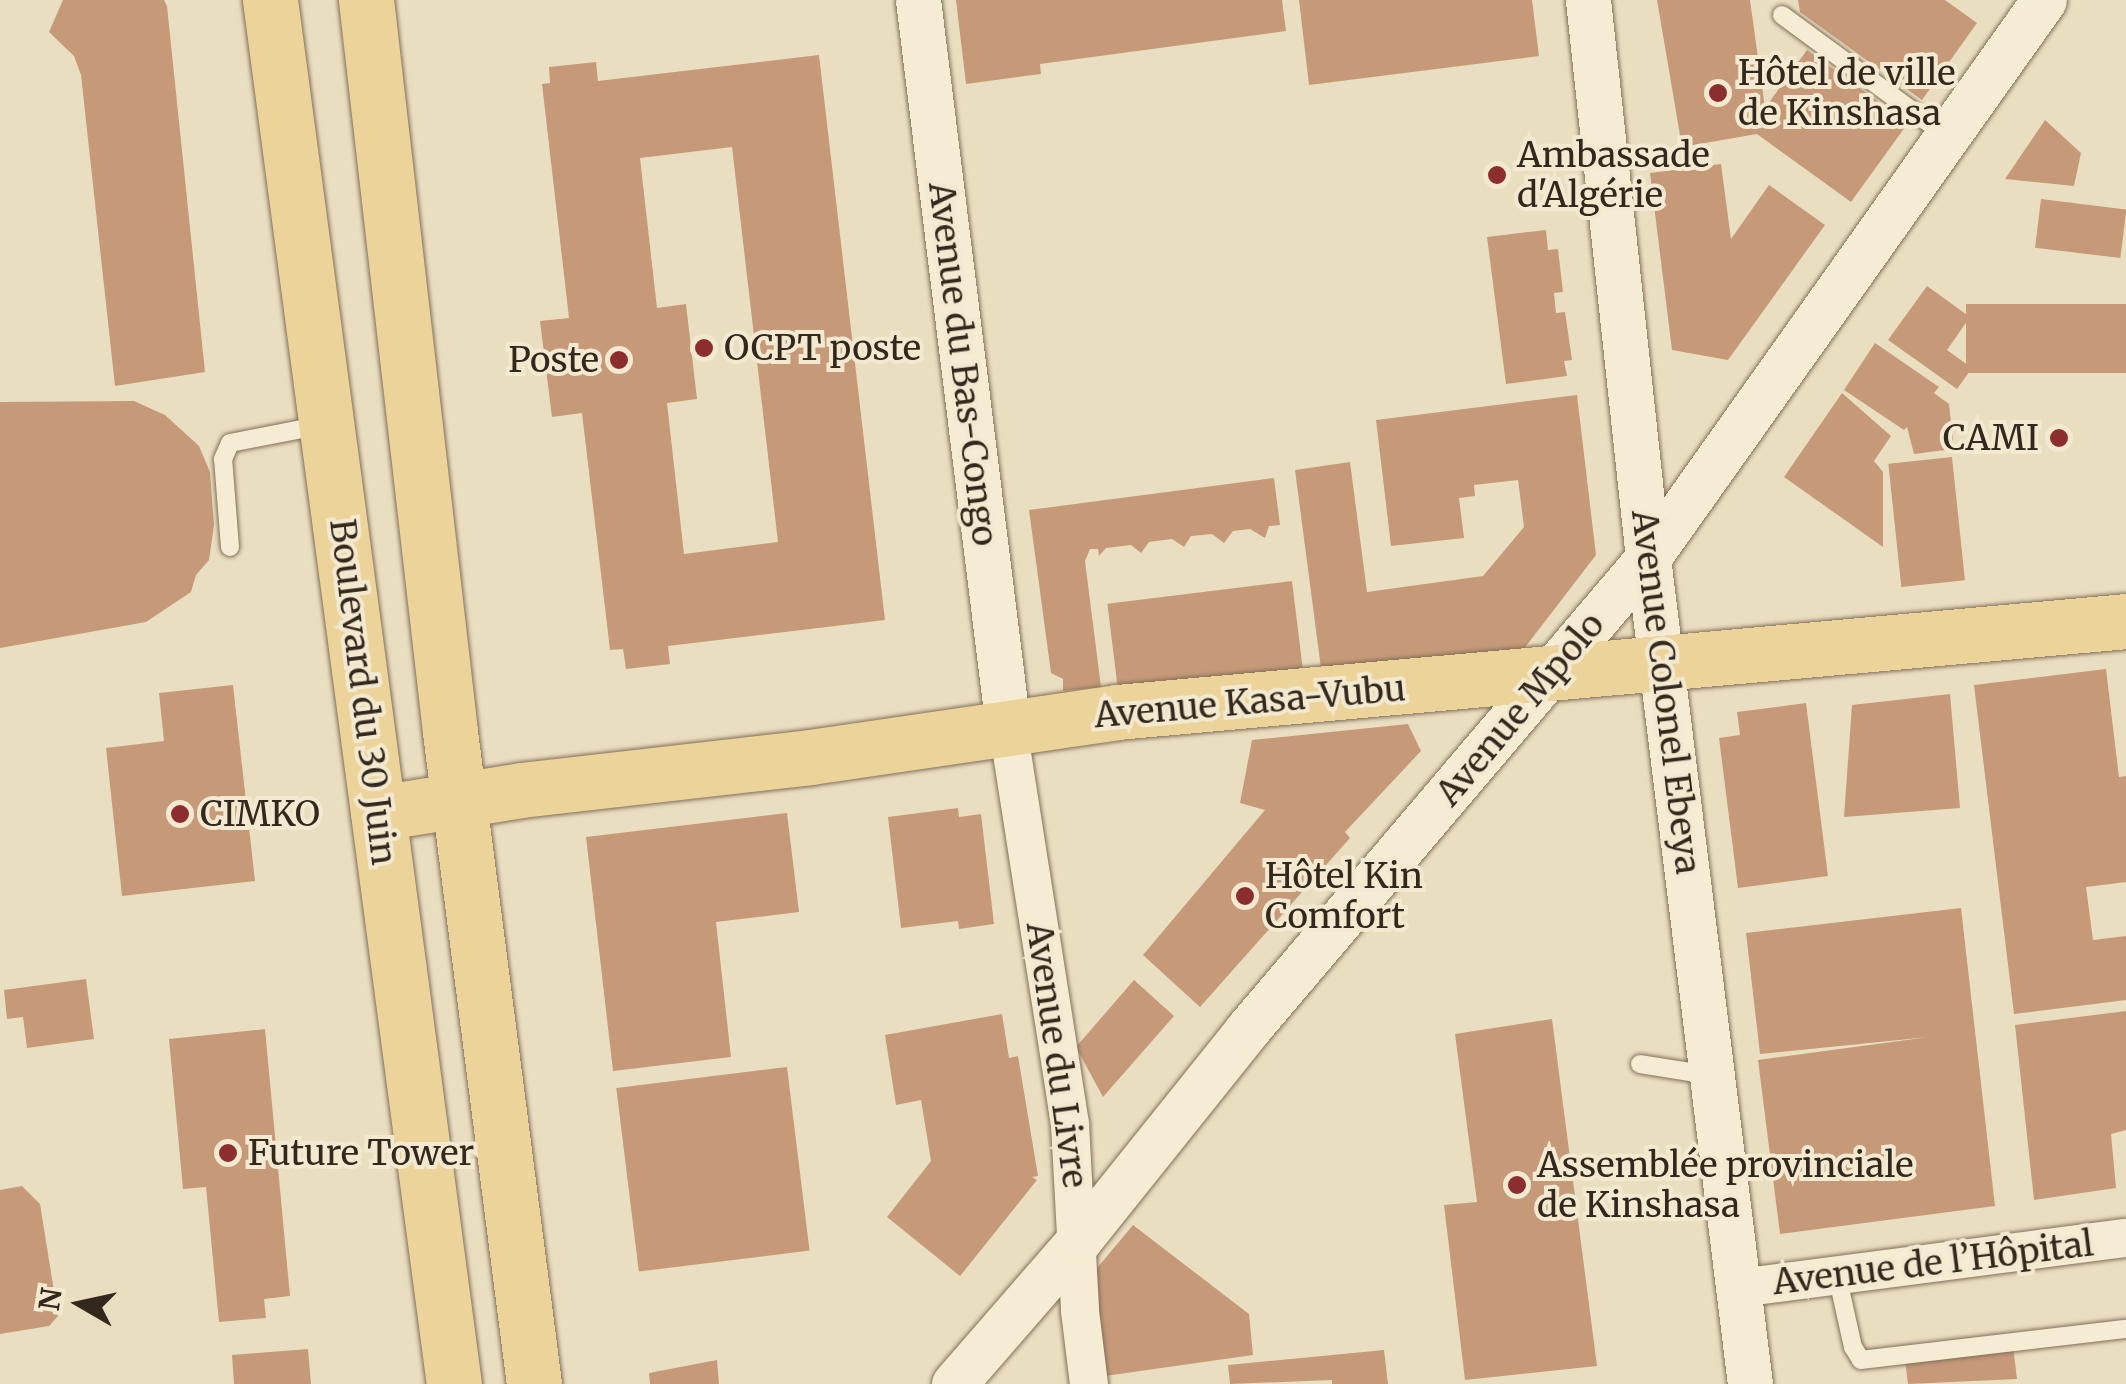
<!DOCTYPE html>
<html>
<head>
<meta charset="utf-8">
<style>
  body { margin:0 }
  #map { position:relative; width:2126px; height:1384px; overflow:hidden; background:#eadec1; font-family:Merriweather,serif }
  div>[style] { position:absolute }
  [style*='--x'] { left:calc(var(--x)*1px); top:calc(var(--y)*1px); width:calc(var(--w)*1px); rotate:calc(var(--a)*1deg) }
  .building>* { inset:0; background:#c69a79; transform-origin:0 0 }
  .roads { filter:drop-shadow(0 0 2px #82705a) drop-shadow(0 0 2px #82705a) }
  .service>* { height:18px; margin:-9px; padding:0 9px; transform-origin:9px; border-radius:9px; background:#f6ecd3 }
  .minor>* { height:38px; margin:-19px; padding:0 19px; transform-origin:19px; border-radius:19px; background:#f6ecd3 }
  .tertiary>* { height:45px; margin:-22.5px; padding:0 22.5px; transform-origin:22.5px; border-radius:22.5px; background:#f6ecd3 }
  .primary>* { height:55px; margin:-27.5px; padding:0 27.5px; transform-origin:27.5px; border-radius:27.5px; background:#ecd39a }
  .dots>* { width:28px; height:28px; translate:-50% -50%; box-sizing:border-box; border:5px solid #f2e9d0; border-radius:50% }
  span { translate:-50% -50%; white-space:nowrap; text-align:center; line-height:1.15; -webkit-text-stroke:8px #f2e9d0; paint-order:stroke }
  .poi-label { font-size:35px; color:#33281d }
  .left { translate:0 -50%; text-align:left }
  .right { translate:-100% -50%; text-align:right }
  .street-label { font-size:35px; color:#33281d }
  .north { position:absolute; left:30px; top:1254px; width:100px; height:100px; -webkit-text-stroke:8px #f2e9d0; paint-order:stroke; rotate:279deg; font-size:28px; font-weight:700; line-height:40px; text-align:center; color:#33281d }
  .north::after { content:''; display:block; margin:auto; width:35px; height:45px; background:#33281d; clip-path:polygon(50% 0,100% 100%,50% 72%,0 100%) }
</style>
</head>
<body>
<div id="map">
  <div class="building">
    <i style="clip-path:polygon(63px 0,164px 0,167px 6px,205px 372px,115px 386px,81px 75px,74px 56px,49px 32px)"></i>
    <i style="clip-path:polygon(956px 0,1282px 0,1286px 31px,1040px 64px,1041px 74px,966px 84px)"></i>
    <i style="clip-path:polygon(1299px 0,1532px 0,1539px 56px,1309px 85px)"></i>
    <i style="clip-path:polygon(1657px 0,1750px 0,1765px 108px,1807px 50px,1908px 123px,1851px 202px,1757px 134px,1682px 147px)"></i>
    <i style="clip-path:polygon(1798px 0,1945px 0,1977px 23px,1922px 100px,1800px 12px)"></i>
    <i style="clip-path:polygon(evenodd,819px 55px,885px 620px,668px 646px,670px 664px,626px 669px,623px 649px,610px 650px,582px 413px,552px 417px,540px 321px,569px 318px,542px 84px,550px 83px,549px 67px,596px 62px,598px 81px,819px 55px,732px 147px,778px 542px,684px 554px,667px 403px,697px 399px,686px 304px,657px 308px,640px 158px,732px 147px)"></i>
    <i style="clip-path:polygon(2045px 120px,2081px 153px,2074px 186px,2005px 179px)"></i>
    <i style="clip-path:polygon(1721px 164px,1731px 239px,1769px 185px,1825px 225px,1728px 360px,1672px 350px,1650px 173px)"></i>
    <i style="left:2041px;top:199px;width:86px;height:49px;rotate:7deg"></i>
    <i style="clip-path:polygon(1546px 230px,1548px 250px,1558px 249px,1563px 292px,1554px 293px,1556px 313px,1565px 312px,1572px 360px,1564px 361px,1567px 376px,1506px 384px,1487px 237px)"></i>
    <i style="clip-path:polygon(1927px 286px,1970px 317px,1947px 350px,1972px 368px,1957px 389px,1888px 340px)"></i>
    <i style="left:2126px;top:304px;width:69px;height:160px;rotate:90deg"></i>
    <i style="clip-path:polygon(1875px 343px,1939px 387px,1934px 393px,1949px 404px,1954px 449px,1914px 454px,1907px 427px,1904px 430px,1844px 390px)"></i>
    <i style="clip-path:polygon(1842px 393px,1891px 436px,1874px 461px,1883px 472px,1883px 547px,1784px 477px)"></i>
    <i style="clip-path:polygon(1577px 395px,1596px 555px,1523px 650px,1322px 676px,1295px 470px,1350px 462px,1367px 592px,1483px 576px,1524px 527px,1518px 480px,1474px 485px,1475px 496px,1459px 498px,1464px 538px,1391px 546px,1376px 420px)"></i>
    <i style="clip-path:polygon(134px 401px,165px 415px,199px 446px,210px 472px,214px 525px,209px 560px,196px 575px,191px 592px,146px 622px,0 648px,0 402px)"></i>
    <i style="left:1952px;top:457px;width:124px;height:64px;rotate:84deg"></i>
    <i style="clip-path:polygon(1274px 478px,1280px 525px,1269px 526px,1265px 538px,1250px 529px,1233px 531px,1224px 543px,1212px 534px,1191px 536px,1184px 547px,1172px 539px,1149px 542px,1141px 553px,1131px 545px,1106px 548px,1099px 556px,1098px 549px,1090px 549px,1085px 561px,1101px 687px,1063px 691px,1063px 679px,1051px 673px,1029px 510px)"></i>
    <i style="left:1292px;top:581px;width:88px;height:186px;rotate:83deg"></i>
    <i style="clip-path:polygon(2106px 669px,2119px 777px,2126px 776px,2126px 882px,2086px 887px,2093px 940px,2126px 936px,2126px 1000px,2014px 1014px,1974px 685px)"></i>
    <i style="clip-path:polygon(233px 685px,255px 881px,122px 896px,106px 748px,164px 741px,159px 693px)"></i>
    <i style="clip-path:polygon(1950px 694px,1960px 808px,1844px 817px,1852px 705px)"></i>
    <i style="clip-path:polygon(1806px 703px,1828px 876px,1738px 888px,1719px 738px,1740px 735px,1737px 712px)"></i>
    <i style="clip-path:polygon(1408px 724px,1421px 751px,1345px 832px,1350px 838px,1200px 1007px,1143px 955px,1265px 810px,1240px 803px,1252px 740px)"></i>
    <i style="clip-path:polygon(958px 808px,959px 817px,981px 814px,994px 924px,959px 929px,958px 921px,901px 928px,888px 817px)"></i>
    <i style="clip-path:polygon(787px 813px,799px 912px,716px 922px,731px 1057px,613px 1071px,586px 837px)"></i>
    <i style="clip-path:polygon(1961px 908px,1995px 1206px,1780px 1234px,1758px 1060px,1929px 1037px,1760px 1054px,1746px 933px)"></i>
    <i style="clip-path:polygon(86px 979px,94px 1039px,27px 1048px,23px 1017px,7px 1019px,4px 990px)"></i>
    <i style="clip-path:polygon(1134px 980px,1174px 1016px,1103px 1097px,1076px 1047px)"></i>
    <i style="clip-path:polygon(2126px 1011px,2126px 1130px,2111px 1134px,2116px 1188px,2034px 1200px,2015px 1025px)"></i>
    <i style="clip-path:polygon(1002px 1014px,1009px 1058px,1018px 1056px,1038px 1176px,1032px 1177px,1037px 1180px,960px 1276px,887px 1217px,931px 1161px,921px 1100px,896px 1105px,885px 1035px)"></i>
    <i style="clip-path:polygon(1552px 1019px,1597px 1366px,1465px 1380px,1444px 1205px,1477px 1202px,1455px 1034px)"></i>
    <i style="clip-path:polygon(265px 1029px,290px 1296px,264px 1299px,266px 1318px,219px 1322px,206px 1187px,183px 1189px,169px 1039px)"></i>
    <i style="left:787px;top:1067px;width:185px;height:172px;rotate:83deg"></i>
    <i style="clip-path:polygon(22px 1186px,40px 1204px,58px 1316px,49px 1326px,0 1334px,0 1190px)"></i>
    <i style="clip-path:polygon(1133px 1225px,1249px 1314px,1253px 1355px,1105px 1376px,1088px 1279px)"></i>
    <i style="clip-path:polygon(2013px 1346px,2017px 1379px,1908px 1384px,1905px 1360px)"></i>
    <i style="clip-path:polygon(308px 1349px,311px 1384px,234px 1384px,232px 1355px)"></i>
    <i style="clip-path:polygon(1384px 1350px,1388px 1384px,1332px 1384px,1332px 1380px,1230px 1384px,1228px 1365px)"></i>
    <i style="clip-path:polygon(717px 1360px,719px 1384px,650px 1384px,649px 1373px)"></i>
  </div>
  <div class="roads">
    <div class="service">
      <i style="--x:1782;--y:15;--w:205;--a:36.3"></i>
      <i style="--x:230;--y:547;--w:88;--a:-94.5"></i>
      <i style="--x:223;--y:459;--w:17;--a:-66"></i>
      <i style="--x:230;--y:443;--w:95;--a:-11"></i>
      <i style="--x:1640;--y:1064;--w:70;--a:9.1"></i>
      <i style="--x:1837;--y:1275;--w:74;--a:77.5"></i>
      <i style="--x:1853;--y:1347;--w:15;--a:58"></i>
      <i style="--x:1861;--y:1360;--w:267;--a:-6.7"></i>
    </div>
    <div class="minor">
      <i style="--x:1008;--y:728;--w:401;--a:81.1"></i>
      <i style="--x:1070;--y:1124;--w:187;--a:86.9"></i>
      <i style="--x:1080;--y:1311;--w:74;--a:83"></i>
      <i style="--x:1740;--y:1288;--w:389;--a:-7.4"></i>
    </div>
    <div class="tertiary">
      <i style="--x:918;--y:0;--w:734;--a:82.95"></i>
      <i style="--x:1588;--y:0;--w:561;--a:83.86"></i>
      <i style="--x:1648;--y:558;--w:832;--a:82.96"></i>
      <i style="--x:954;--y:1384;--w:191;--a:-49"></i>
      <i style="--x:1079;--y:1240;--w:269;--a:-51.3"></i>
      <i style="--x:1247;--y:1030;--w:619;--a:-49.65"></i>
      <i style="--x:1648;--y:558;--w:684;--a:-54.64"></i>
    </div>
    <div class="primary">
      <i style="--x:270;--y:0;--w:1396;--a:82.43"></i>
      <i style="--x:366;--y:0;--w:737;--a:83.45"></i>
      <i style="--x:450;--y:732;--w:657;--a:82.66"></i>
      <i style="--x:378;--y:813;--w:145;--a:-9.1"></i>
      <i style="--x:521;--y:790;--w:291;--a:-6.5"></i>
      <i style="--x:810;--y:757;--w:310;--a:-8.3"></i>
      <i style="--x:1117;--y:712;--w:1013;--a:-5.15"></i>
    </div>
  </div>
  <div class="dots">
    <i style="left:1718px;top:93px;background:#8d2e2e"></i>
    <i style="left:1497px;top:175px;background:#8d2e2e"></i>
    <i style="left:704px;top:348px;background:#8d2e2e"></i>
    <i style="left:619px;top:360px;background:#8d2e2e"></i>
    <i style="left:2059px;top:438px;background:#8d2e2e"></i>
    <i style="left:180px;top:814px;background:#8d2e2e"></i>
    <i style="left:1245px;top:896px;background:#8d2e2e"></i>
    <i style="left:228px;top:1153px;background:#8d2e2e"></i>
    <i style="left:1517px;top:1185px;background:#8d2e2e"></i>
  </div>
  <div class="poi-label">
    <span class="left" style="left:1738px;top:93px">Hôtel de ville<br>de Kinshasa</span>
    <span class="left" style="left:1517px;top:175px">Ambassade<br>d'Algérie</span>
    <span class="left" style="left:724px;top:348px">OCPT poste</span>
    <span class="right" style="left:599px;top:360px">Poste</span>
    <span class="right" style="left:2039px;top:438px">CAMI</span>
    <span class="left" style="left:200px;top:814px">CIMKO</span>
    <span class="left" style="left:1265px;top:896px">Hôtel Kin<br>Comfort</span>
    <span class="left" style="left:248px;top:1153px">Future Tower</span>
    <span class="left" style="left:1537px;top:1185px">Assemblée provinciale<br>de Kinshasa</span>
  </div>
  <div class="street-label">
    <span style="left:963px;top:364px;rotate:83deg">Avenue du Bas-Congo</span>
    <span style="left:363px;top:692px;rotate:83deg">Boulevard du 30 Juin</span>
    <span style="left:1666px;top:692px;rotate:83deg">Avenue Colonel Ebeya</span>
    <span style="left:1250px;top:702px;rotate:-5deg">Avenue Kasa-Vubu</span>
    <span style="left:1520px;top:709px;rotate:-50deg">Avenue Mpolo</span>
    <span style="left:1057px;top:1055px;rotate:82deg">Avenue du Livre</span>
    <span style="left:1933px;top:1263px;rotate:-7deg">Avenue de l’Hôpital</span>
  </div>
  <div class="north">N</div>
</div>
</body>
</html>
